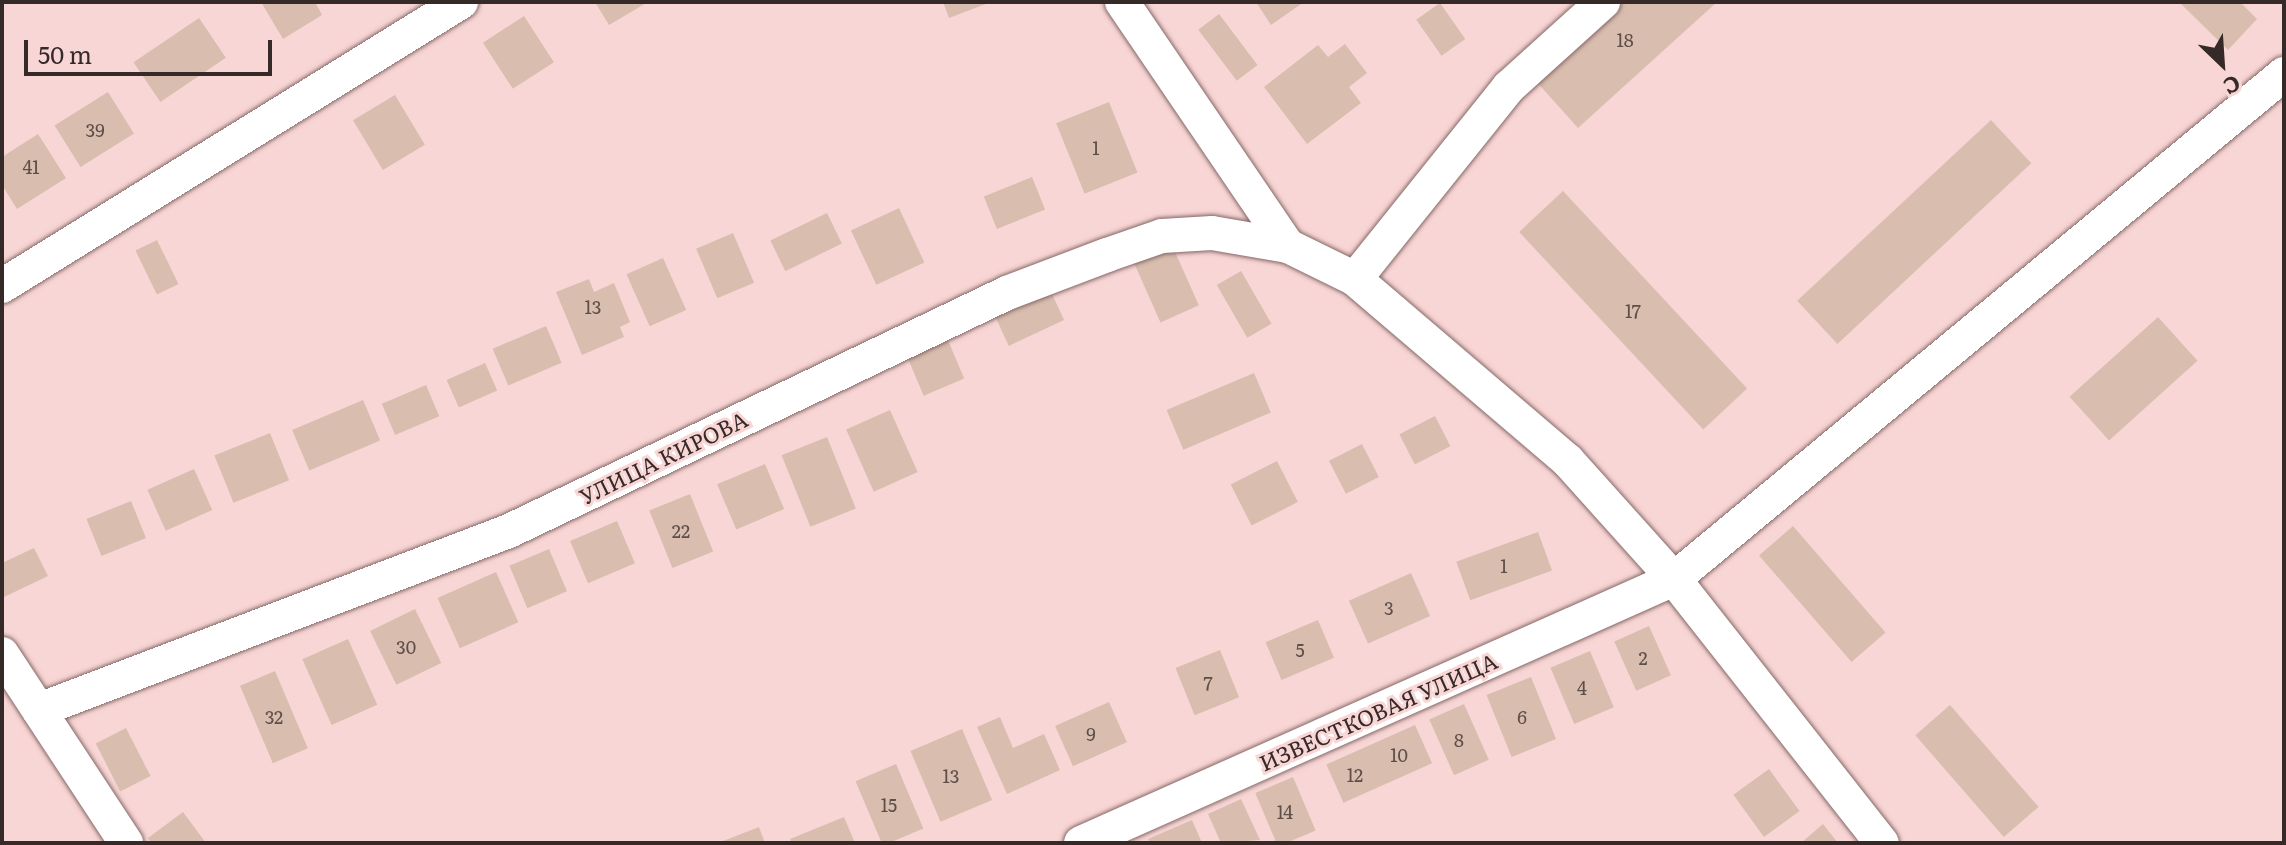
<!DOCTYPE html>
<html>
<head>
<meta charset="utf-8">
<style>
  body { margin:0 }
  #map { position:relative; width:2286px; height:845px; overflow:hidden; background:#f8d6d5; font-family:Literata,serif }
  div>[style] { position:absolute }
  [style*='--x'] { left:calc(var(--x)*1px); top:calc(var(--y)*1px); width:calc(var(--w)*1px); rotate:calc(var(--a)*1deg) }
  .building>* { inset:0; background:#d9beaf; transform-origin:0 0 }
  .roads { filter:drop-shadow(0 0 2px #856867) drop-shadow(0 0 2px #856867) }
  .street>* { height:34px; margin:-17px; padding:0 17px; transform-origin:17px; border-radius:17px; background:#fff }
  span { translate:-50% -50%; white-space:nowrap; text-align:center; line-height:1.15; -webkit-text-stroke:6px #f8d6d5; paint-order:stroke }
  .number-label { font-size:18px; color:#5f4f4a }
  .number-label span { -webkit-text-stroke-width:0 }
  .street-label { font-size:22px; color:#362a29 }
  .frame { position:absolute; inset:0; border:4px solid #362a29; pointer-events:none }
  .north { position:absolute; left:2182px; top:24px; width:80px; height:80px; -webkit-text-stroke:6px #f8d6d5; paint-order:stroke; rotate:155deg; font-size:22px; font-weight:700; line-height:32px; text-align:center; color:#362a29 }
  .north::after { content:''; display:block; margin:auto; width:28px; height:36px; background:#362a29; clip-path:polygon(50% 0,100% 100%,50% 72%,0 100%) }
  .scale { position:absolute; left:24px; top:40px; width:248px; height:36px; box-sizing:border-box; border:4px solid #362a29; border-top:0; padding-left:10px; font-size:24px; line-height:28px; white-space:nowrap; color:#362a29; -webkit-text-stroke:6px #f8d6d5; paint-order:stroke }
</style>
</head>
<body>
<div id="map">
  <div class="building">
    <i style="clip-path:polygon(261px 2px,315px 2px,322px 15px,283px 39px)"></i>
    <i style="clip-path:polygon(595px 2px,648px 2px,609px 25px)"></i>
    <i style="clip-path:polygon(943px 2px,991px 2px,949px 18px)"></i>
    <i style="clip-path:polygon(1256px 2px,1304px 2px,1271px 25px)"></i>
    <i style="clip-path:polygon(1618px 2px,1717px 2px,1578px 128px,1534px 79px)"></i>
    <i style="clip-path:polygon(2179px 2px,2240px 2px,2257px 19px,2228px 50px)"></i>
    <i style="left:1440px;top:3px;width:44px;height:29px;rotate:55deg"></i>
    <i style="left:1219px;top:14px;width:64px;height:26px;rotate:53deg"></i>
    <i style="left:524px;top:16px;width:55px;height:49px;rotate:57deg"></i>
    <i style="left:199px;top:18px;width:48px;height:79px;rotate:56deg"></i>
    <i style="clip-path:polygon(1345px 44px,1367px 73px,1349px 87px,1361px 103px,1307px 144px,1264px 87px,1318px 45px,1328px 57px)"></i>
    <i style="left:108px;top:92px;width:49px;height:63px;rotate:58deg"></i>
    <i style="left:395px;top:95px;width:58px;height:49px;rotate:59deg"></i>
    <i style="left:1109px;top:102px;width:76px;height:57px;rotate:68deg"></i>
    <i style="left:1991px;top:120px;width:59px;height:265px;rotate:47deg"></i>
    <i style="clip-path:polygon(38px 134px,66px 178px,17px 209px,2px 185px,2px 157px)"></i>
    <i style="left:1032px;top:177px;width:35px;height:52px;rotate:68deg"></i>
    <i style="left:1563px;top:191px;width:270px;height:60px;rotate:47deg"></i>
    <i style="left:899px;top:208px;width:60px;height:53px;rotate:65deg"></i>
    <i style="left:827px;top:213px;width:34px;height:63px;rotate:64deg"></i>
    <i style="left:733px;top:233px;width:54px;height:40px;rotate:67deg"></i>
    <i style="left:157px;top:240px;width:49px;height:24px;rotate:64deg"></i>
    <i style="left:1172px;top:245px;width:66px;height:42px;rotate:66deg"></i>
    <i style="left:663px;top:258px;width:57px;height:40px;rotate:66deg"></i>
    <i style="left:1241px;top:271px;width:61px;height:28px;rotate:60deg"></i>
    <i style="clip-path:polygon(589px 279px,594px 292px,614px 283px,630px 322px,620px 327px,624px 337px,582px 355px,556px 292px)"></i>
    <i style="left:1051px;top:292px;width:31px;height:61px;rotate:65deg"></i>
    <i style="left:2158px;top:317px;width:59px;height:119px;rotate:48deg"></i>
    <i style="left:546px;top:326px;width:40px;height:58px;rotate:67deg"></i>
    <i style="left:947px;top:338px;width:44px;height:44px;rotate:67deg"></i>
    <i style="left:485px;top:363px;width:30px;height:42px;rotate:66deg"></i>
    <i style="left:1254px;top:373px;width:43px;height:95px;rotate:67deg"></i>
    <i style="left:426px;top:385px;width:34px;height:48px;rotate:67deg"></i>
    <i style="left:363px;top:400px;width:44px;height:77px;rotate:67deg"></i>
    <i style="left:890px;top:410px;width:68px;height:48px;rotate:66deg"></i>
    <i style="left:1435px;top:416px;width:34px;height:40px;rotate:63deg"></i>
    <i style="left:270px;top:433px;width:51px;height:60px;rotate:68deg"></i>
    <i style="left:827px;top:437px;width:77px;height:49px;rotate:68deg"></i>
    <i style="left:1362px;top:444px;width:37px;height:37px;rotate:63deg"></i>
    <i style="left:1277px;top:461px;width:46px;height:52px;rotate:63deg"></i>
    <i style="left:765px;top:464px;width:49px;height:52px;rotate:67deg"></i>
    <i style="left:194px;top:469px;width:45px;height:51px;rotate:66deg"></i>
    <i style="left:690px;top:494px;width:62px;height:44px;rotate:68deg"></i>
    <i style="left:131px;top:501px;width:40px;height:48px;rotate:68deg"></i>
    <i style="left:617px;top:521px;width:46px;height:51px;rotate:67deg"></i>
    <i style="left:1793px;top:526px;width:141px;height:45px;rotate:49deg"></i>
    <i style="left:1538px;top:532px;width:41px;height:87px;rotate:70deg"></i>
    <i style="clip-path:polygon(34px 548px,48px 576px,2px 598px,2px 563px)"></i>
    <i style="left:549px;top:549px;width:46px;height:43px;rotate:67deg"></i>
    <i style="left:496px;top:572px;width:55px;height:64px;rotate:66deg"></i>
    <i style="left:1411px;top:573px;width:47px;height:68px;rotate:66deg"></i>
    <i style="left:415px;top:609px;width:60px;height:50px;rotate:64deg"></i>
    <i style="left:1318px;top:620px;width:41px;height:57px;rotate:67deg"></i>
    <i style="left:1649px;top:626px;width:54px;height:38px;rotate:66deg"></i>
    <i style="left:348px;top:639px;width:72px;height:50px;rotate:66deg"></i>
    <i style="left:1220px;top:650px;width:51px;height:48px;rotate:68deg"></i>
    <i style="left:1590px;top:651px;width:61px;height:43px;rotate:67deg"></i>
    <i style="left:275px;top:671px;width:84px;height:38px;rotate:67deg"></i>
    <i style="left:1531px;top:677px;width:67px;height:48px;rotate:68deg"></i>
    <i style="left:1109px;top:702px;width:44px;height:59px;rotate:66deg"></i>
    <i style="left:1464px;top:704px;width:61px;height:38px;rotate:66deg"></i>
    <i style="left:1950px;top:705px;width:135px;height:46px;rotate:49deg"></i>
    <i style="clip-path:polygon(1000px 717px,1013px 748px,1044px 734px,1060px 770px,1007px 794px,977px 727px)"></i>
    <i style="left:1415px;top:725px;width:42px;height:97px;rotate:66deg"></i>
    <i style="left:126px;top:728px;width:54px;height:34px;rotate:63deg"></i>
    <i style="left:962px;top:729px;width:77px;height:56px;rotate:67deg"></i>
    <i style="left:896px;top:764px;width:70px;height:44px;rotate:67deg"></i>
    <i style="left:1769px;top:769px;width:52px;height:44px;rotate:54deg"></i>
    <i style="left:1293px;top:777px;width:58px;height:41px;rotate:67deg"></i>
    <i style="clip-path:polygon(1241px 799px,1260px 840px,1221px 843px,1208px 814px)"></i>
    <i style="clip-path:polygon(183px 812px,206px 843px,151px 843px,148px 838px)"></i>
    <i style="clip-path:polygon(844px 817px,855px 843px,792px 843px,790px 839px)"></i>
    <i style="clip-path:polygon(1192px 820px,1202px 843px,1150px 843px,1148px 839px)"></i>
    <i style="clip-path:polygon(1823px 824px,1838px 843px,1801px 843px)"></i>
    <i style="clip-path:polygon(759px 827px,765px 843px,718px 843px)"></i>
  </div>
  <div class="roads">
    <div class="street">
      <i style="--x:1122;--y:2;--w:295;--a:55.8"></i>
      <i style="--x:1288;--y:246;--w:75;--a:26.2"></i>
      <i style="--x:1355;--y:279;--w:280;--a:40.5"></i>
      <i style="--x:1568;--y:461;--w:159;--a:48.1"></i>
      <i style="--x:1674;--y:579;--w:336;--a:51.8"></i>
      <i style="--x:1355;--y:279;--w:246;--a:-51.3"></i>
      <i style="--x:1509;--y:87;--w:127;--a:-42.1"></i>
      <i style="--x:2;--y:286;--w:540;--a:-31.75"></i>
      <i style="--x:2;--y:654;--w:226;--a:56.7"></i>
      <i style="--x:39;--y:710;--w:503;--a:-20.85"></i>
      <i style="--x:509;--y:531;--w:552;--a:-25.54"></i>
      <i style="--x:1007;--y:293;--w:107;--a:-20.8"></i>
      <i style="--x:1107;--y:255;--w:58;--a:-19.1"></i>
      <i style="--x:1162;--y:236;--w:50;--a:-3.4"></i>
      <i style="--x:1212;--y:233;--w:77;--a:9.7"></i>
      <i style="--x:1081;--y:843;--w:649;--a:-24"></i>
      <i style="--x:1674;--y:579;--w:792;--a:-39.62"></i>
    </div>
  </div>
  <div class="number-label">
    <span style="left:1625px;top:40px">18</span>
    <span style="left:95px;top:130px">39</span>
    <span style="left:1096px;top:148px">1</span>
    <span style="left:31px;top:167px">41</span>
    <span style="left:593px;top:307px">13</span>
    <span style="left:1633px;top:311px">17</span>
    <span style="left:681px;top:531px">22</span>
    <span style="left:1504px;top:566px">1</span>
    <span style="left:1389px;top:608px">3</span>
    <span style="left:406px;top:647px">30</span>
    <span style="left:1300px;top:650px">5</span>
    <span style="left:1643px;top:658px">2</span>
    <span style="left:1208px;top:683px">7</span>
    <span style="left:1582px;top:688px">4</span>
    <span style="left:274px;top:717px">32</span>
    <span style="left:1522px;top:717px">6</span>
    <span style="left:1091px;top:734px">9</span>
    <span style="left:1459px;top:740px">8</span>
    <span style="left:1399px;top:755px">10</span>
    <span style="left:1355px;top:775px">12</span>
    <span style="left:951px;top:776px">13</span>
    <span style="left:889px;top:805px">15</span>
    <span style="left:1285px;top:812px">14</span>
  </div>
  <div class="street-label">
    <span style="left:663px;top:457px;rotate:-26deg">УЛИЦА КИРОВА</span>
    <span style="left:1378px;top:711px;rotate:-24deg">ИЗВЕСТКОВАЯ УЛИЦА</span>
  </div>
  <div class="frame"></div>
  <div class="north">С</div>
  <div class="scale">50 m</div>
</div>
</body>
</html>
